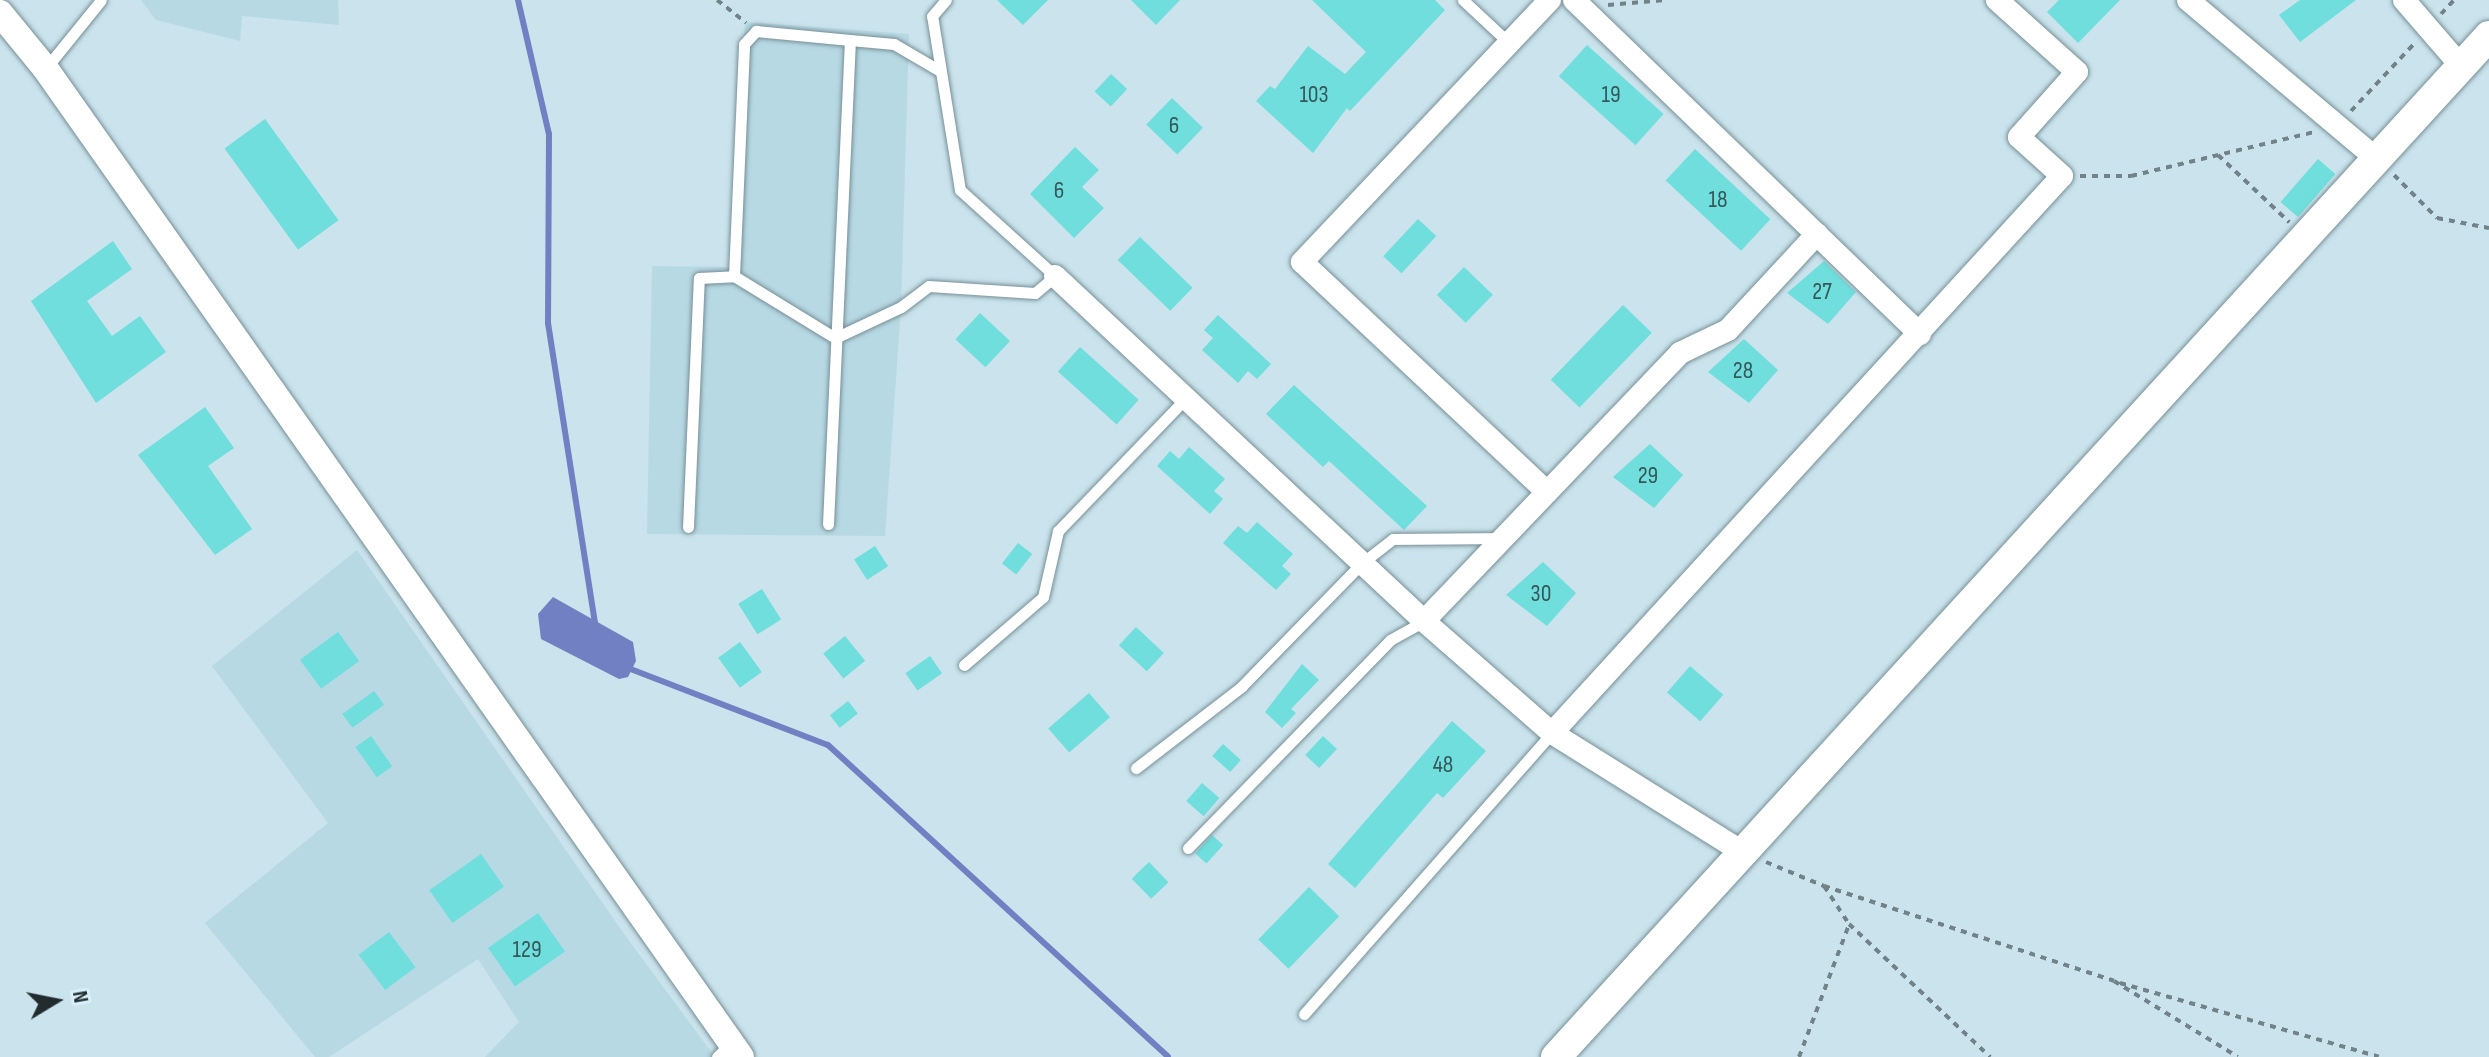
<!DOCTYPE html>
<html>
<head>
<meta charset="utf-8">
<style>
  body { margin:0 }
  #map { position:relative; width:2489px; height:1057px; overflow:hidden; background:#cae3ec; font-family:"Sofia Sans Condensed",sans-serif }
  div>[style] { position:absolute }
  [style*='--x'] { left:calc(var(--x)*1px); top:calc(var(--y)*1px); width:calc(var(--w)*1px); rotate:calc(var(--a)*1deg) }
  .built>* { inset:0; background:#b7d9e4 }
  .water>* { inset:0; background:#7180c2 }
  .stream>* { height:6px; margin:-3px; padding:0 3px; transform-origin:3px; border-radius:3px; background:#7180c2 }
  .building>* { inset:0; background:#6fdedc; transform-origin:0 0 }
  .path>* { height:4px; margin-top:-2px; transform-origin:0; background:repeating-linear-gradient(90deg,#718288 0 6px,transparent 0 12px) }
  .roads { filter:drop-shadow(0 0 2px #778f97) drop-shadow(0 0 2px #778f97) }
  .service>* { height:11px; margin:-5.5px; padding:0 5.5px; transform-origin:5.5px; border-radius:5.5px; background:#fff }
  .minor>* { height:22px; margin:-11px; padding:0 11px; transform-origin:11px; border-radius:11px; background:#fff }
  .tertiary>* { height:26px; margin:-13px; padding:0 13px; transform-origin:13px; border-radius:13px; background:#fff }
  .secondary>* { height:30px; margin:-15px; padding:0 15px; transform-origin:15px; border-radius:15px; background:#fff }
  span { translate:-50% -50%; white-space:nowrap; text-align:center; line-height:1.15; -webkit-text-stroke:6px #d7f1f9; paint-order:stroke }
  .number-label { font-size:24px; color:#35585a }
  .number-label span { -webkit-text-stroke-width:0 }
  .north { position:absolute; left:16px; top:961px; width:80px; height:80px; -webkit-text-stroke:6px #d7f1f9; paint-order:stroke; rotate:80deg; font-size:22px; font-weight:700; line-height:32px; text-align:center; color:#222c2f }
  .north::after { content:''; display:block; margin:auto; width:28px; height:36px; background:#222c2f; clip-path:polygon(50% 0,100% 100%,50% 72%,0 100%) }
</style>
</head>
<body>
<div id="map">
  <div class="built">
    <i style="clip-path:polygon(141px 0,338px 0,339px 25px,242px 16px,240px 41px,156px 20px)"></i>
    <i style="clip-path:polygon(745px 22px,909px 34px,901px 307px,885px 536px,647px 534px,652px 266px,732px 267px)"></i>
    <i style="clip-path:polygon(357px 550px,627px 938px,715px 1057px,485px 1057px,519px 1022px,478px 959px,329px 1057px,315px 1057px,205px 923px,328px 823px,212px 666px)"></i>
  </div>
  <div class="water">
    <i style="clip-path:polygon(553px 597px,633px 642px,636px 661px,628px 677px,619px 679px,541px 639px,538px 614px)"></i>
  </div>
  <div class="stream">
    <i style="--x:518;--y:0;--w:138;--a:77"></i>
    <i style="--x:549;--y:134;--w:189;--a:90.3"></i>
    <i style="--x:548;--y:323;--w:305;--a:81.1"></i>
    <i style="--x:628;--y:668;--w:214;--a:21.1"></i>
    <i style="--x:828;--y:745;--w:461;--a:42.5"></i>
  </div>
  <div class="building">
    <i style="clip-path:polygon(997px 0,1048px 0,1023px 25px)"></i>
    <i style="clip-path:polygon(1131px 0,1180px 0,1156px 25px)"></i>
    <i style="clip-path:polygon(1312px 0,1435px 0,1445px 10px,1350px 111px,1347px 108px,1313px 153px,1256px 101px,1270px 86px,1275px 89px,1308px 46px,1345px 74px,1366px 52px)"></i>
    <i style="clip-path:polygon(2059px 0,2120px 0,2078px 43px,2047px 12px)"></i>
    <i style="clip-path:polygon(2300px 0,2356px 0,2300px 42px,2279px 15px)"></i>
    <i style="left:1587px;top:45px;width:103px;height:42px;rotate:42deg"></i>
    <i style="left:1111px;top:74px;width:22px;height:24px;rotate:43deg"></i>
    <i style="left:1172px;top:98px;width:43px;height:37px;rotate:44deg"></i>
    <i style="left:265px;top:119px;width:125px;height:50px;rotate:54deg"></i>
    <i style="clip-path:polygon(1075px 147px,1099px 170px,1082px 187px,1104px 208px,1074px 238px,1030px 194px)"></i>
    <i style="left:1695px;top:149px;width:103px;height:43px;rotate:43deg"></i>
    <i style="left:2318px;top:159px;width:23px;height:57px;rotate:41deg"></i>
    <i style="left:1418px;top:219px;width:25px;height:51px;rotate:43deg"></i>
    <i style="left:1140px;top:237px;width:73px;height:32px;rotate:44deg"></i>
    <i style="clip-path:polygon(113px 241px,132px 269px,87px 301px,112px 336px,140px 316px,166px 352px,96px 403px,31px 301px)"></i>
    <i style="clip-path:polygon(1824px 261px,1856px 292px,1828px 324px,1787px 293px)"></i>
    <i style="left:1464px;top:267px;width:40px;height:39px;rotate:44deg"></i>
    <i style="left:1623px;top:305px;width:40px;height:104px;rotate:44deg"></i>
    <i style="left:980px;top:313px;width:41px;height:36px;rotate:43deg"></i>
    <i style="clip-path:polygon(1218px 315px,1271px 364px,1257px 379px,1248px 371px,1238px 383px,1202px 350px,1213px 338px,1204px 330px)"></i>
    <i style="clip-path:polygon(1744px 339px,1778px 370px,1749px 403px,1708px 372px)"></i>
    <i style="left:1080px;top:347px;width:79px;height:33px;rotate:42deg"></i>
    <i style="clip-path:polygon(1294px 385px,1427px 506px,1404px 530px,1329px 461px,1323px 467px,1266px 414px)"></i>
    <i style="clip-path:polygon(205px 407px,234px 448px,208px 466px,252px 529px,215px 555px,138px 455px)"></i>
    <i style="clip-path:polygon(1650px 444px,1683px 475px,1654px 508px,1613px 477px)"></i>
    <i style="clip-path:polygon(1189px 447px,1225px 479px,1214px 491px,1223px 499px,1210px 514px,1157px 466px,1170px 451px,1179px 459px)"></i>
    <i style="clip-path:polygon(1257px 522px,1293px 554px,1282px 566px,1291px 574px,1276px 590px,1223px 543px,1238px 526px,1247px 533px)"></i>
    <i style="left:1018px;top:543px;width:18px;height:26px;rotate:38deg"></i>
    <i style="left:875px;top:546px;width:24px;height:25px;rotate:57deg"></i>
    <i style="clip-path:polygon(1543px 562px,1576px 593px,1547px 626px,1506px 595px)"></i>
    <i style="left:762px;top:589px;width:36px;height:28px;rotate:58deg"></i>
    <i style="left:1136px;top:627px;width:38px;height:25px;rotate:43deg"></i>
    <i style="left:338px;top:632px;width:36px;height:47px;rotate:54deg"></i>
    <i style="left:845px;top:636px;width:32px;height:28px;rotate:51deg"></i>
    <i style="left:740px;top:642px;width:37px;height:27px;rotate:54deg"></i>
    <i style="left:930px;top:656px;width:21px;height:30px;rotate:55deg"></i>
    <i style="clip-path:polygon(1302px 664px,1319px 680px,1291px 709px,1296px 713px,1282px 728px,1265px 712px)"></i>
    <i style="left:1690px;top:666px;width:44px;height:35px;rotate:41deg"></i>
    <i style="left:374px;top:691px;width:17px;height:39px;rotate:54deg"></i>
    <i style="left:1089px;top:693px;width:32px;height:54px;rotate:49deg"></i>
    <i style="left:848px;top:701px;width:16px;height:23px;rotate:52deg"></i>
    <i style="clip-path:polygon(1452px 721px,1486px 751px,1443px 798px,1437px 793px,1355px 888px,1328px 864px)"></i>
    <i style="left:371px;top:736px;width:37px;height:19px;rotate:55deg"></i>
    <i style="left:1323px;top:736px;width:19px;height:26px;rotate:43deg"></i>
    <i style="left:1223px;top:744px;width:24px;height:16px;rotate:42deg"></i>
    <i style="left:1202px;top:783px;width:23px;height:24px;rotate:41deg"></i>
    <i style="left:1212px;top:835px;width:15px;height:25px;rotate:42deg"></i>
    <i style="left:481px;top:854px;width:40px;height:63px;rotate:55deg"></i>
    <i style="left:1149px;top:862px;width:28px;height:24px;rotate:46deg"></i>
    <i style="left:1309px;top:887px;width:42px;height:73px;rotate:44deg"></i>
    <i style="left:538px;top:913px;width:47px;height:61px;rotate:55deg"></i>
    <i style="left:389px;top:932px;width:44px;height:38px;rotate:53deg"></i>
  </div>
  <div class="path">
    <i style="--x:717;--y:0;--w:37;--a:38"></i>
    <i style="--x:1608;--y:5;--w:57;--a:-5"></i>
    <i style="--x:2441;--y:14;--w:19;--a:-47"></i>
    <i style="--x:2351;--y:111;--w:92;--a:-46.8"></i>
    <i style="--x:2218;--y:155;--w:98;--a:43.3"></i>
    <i style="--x:2394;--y:175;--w:61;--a:45"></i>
    <i style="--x:2437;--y:218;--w:53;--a:10.9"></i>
    <i style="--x:2080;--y:176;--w:51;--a:0"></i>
    <i style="--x:2131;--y:176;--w:188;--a:-13.5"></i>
    <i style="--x:1766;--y:862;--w:63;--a:22.5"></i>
    <i style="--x:1824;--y:886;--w:45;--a:56.7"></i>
    <i style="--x:1849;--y:924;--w:194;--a:43.3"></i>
    <i style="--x:1824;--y:886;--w:305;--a:18.1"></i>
    <i style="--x:2114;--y:981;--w:145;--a:31.5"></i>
    <i style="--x:2120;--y:983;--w:269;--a:15.9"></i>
    <i style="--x:1799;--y:1057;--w:141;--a:-69.3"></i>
  </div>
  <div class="roads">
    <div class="service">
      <i style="--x:1463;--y:0;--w:63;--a:43.1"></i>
      <i style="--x:46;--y:68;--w:87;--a:-51"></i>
      <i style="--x:734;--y:276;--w:119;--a:31.5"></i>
      <i style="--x:835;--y:338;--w:73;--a:-25.2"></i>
      <i style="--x:901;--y:307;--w:35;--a:-37"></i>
      <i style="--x:929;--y:286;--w:106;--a:3.8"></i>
      <i style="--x:1035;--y:293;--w:26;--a:-40"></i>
      <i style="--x:1055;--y:276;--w:128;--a:-137.8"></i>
      <i style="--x:960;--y:190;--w:176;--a:-99.1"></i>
      <i style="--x:932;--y:16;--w:21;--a:-49"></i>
      <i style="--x:828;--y:524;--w:484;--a:-87.4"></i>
      <i style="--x:850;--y:40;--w:44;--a:5.2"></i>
      <i style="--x:894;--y:44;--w:53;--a:30.4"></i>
      <i style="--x:688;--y:527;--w:249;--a:-87.5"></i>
      <i style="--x:699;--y:278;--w:35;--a:-3"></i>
      <i style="--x:734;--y:276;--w:232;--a:-87.5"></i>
      <i style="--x:744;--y:44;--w:18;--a:-47"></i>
      <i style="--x:756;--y:31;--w:94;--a:5.5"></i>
      <i style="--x:964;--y:665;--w:104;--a:-40.7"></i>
      <i style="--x:1043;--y:597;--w:68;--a:-77.2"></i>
      <i style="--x:1058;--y:531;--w:185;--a:-46.1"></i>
      <i style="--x:1136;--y:768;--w:133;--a:-37.6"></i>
      <i style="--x:1241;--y:687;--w:173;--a:-45.7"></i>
      <i style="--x:1362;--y:563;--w:39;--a:-38"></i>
      <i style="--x:1393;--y:539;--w:110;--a:-0.5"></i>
      <i style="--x:1188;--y:848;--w:290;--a:-45.8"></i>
      <i style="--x:1390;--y:640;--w:39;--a:-29"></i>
      <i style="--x:1304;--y:1014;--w:375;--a:-48.6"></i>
      <i style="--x:717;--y:1057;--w:18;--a:-45"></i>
    </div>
    <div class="minor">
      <i style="--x:1574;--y:0;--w:481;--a:44"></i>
      <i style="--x:2188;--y:0;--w:247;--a:40.1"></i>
      <i style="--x:2404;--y:0;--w:87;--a:49.2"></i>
      <i style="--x:1055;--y:276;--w:505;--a:43.07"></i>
      <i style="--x:1424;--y:621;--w:170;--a:41.2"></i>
      <i style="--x:1552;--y:733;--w:226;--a:32"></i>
      <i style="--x:1547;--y:492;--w:336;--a:-136.8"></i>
      <i style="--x:1302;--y:262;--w:361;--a:-46.6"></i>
      <i style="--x:1424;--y:621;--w:371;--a:-46.3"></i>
      <i style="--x:1680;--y:353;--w:53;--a:-25.6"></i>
      <i style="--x:1728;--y:330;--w:131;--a:-47.2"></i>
      <i style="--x:1552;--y:733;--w:755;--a:-47.52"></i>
      <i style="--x:2062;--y:176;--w:58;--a:-137.8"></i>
      <i style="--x:2019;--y:137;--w:87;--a:-48.3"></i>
      <i style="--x:2077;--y:72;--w:108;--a:-138"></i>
    </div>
    <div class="tertiary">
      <i style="--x:0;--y:13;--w:71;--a:50.7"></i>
      <i style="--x:45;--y:68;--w:1209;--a:54.86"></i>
    </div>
    <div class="secondary">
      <i style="--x:1556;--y:1057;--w:1383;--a:-47.58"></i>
    </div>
  </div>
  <div class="number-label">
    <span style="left:1314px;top:95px">103</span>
    <span style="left:1611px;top:95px">19</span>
    <span style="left:1174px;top:126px">6</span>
    <span style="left:1059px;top:191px">6</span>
    <span style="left:1718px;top:200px">18</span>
    <span style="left:1822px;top:292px">27</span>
    <span style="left:1743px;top:371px">28</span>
    <span style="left:1648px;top:476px">29</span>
    <span style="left:1541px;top:594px">30</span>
    <span style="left:1443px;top:765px">48</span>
    <span style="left:527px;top:950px">129</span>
  </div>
  <div class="north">N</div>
</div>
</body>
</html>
